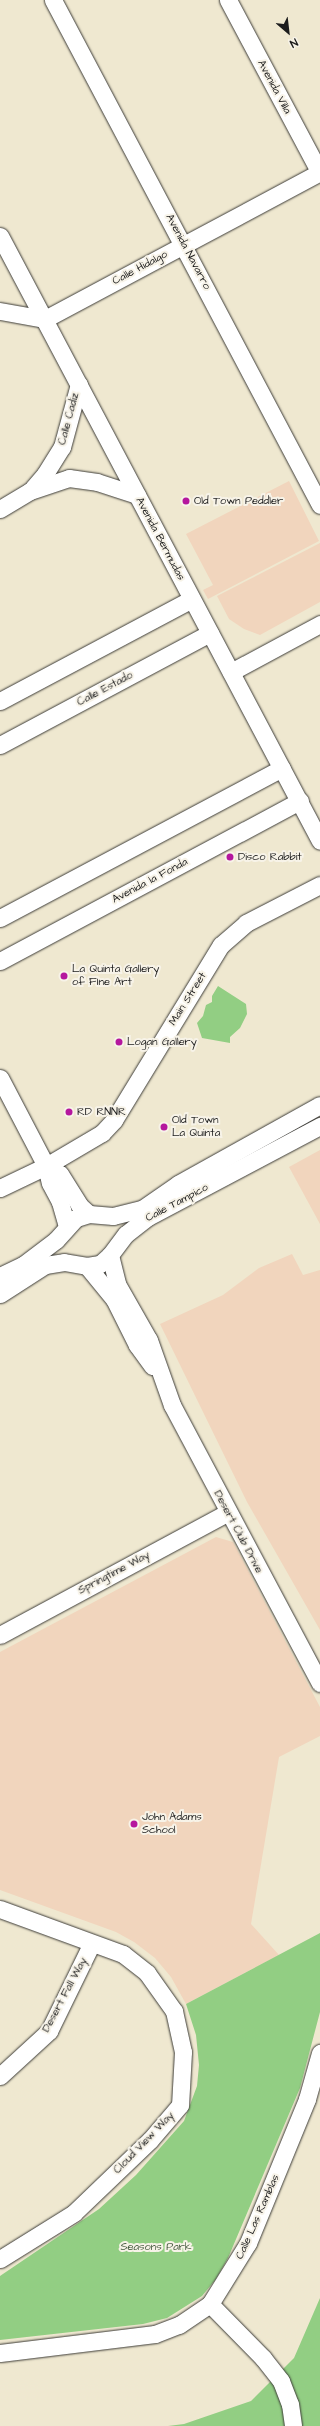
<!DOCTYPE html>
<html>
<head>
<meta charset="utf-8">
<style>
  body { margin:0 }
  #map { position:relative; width:320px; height:2426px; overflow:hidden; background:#efe8d0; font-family:"Architects Daughter",sans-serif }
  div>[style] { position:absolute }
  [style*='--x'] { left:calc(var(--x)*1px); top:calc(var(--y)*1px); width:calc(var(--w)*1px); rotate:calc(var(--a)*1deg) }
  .built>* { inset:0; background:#f1d5bd }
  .green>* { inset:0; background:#92ce83 }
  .roads { filter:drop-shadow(0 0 1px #3c3b37) drop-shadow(0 0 1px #3c3b37) }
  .minor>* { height:17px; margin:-8.5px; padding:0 8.5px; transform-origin:8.5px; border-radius:8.5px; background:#fff }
  .dots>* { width:11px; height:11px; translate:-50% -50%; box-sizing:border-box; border:2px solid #f7f3e8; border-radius:50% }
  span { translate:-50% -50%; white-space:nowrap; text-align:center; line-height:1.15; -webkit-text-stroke:4px #f7f3e8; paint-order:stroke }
  .street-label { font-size:11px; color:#1c1c1c }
  .poi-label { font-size:11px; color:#1c1c1c }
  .left { translate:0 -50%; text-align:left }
  .park-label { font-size:11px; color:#455a40 }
  .north { position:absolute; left:268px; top:12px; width:40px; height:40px; -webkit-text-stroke:3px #f7f3e8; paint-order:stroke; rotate:152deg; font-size:11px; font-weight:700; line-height:16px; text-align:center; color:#1c1c1c }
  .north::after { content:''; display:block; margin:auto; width:14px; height:18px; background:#1c1c1c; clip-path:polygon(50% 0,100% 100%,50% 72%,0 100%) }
</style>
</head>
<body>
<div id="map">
  <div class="built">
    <i style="clip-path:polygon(289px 481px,319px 541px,208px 599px,203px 590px,213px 585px,186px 534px)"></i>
    <i style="clip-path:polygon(320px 543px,320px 602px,260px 635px,244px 629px,229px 619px,217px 596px)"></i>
    <i style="clip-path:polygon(320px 1150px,320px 1224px,289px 1167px)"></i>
    <i style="clip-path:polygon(292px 1254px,303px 1275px,320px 1270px,320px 1630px,247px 1502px,160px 1324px,223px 1295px,259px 1268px)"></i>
    <i style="clip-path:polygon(216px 1537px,233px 1542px,320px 1707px,320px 1736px,279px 1757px,251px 1924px,279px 1955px,186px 2004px,171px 1977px,155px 1958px,134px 1942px,116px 1932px,0 1890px,0 1652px)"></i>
  </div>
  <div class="green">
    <i style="clip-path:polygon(218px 986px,246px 1004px,247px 1014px,240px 1028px,230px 1037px,230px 1043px,202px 1038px,197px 1023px,203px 1016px,206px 1005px,212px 1002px,212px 996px)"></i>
    <i style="clip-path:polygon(320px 1933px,320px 2012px,300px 2088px,228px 2258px,216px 2279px,202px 2296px,167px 2318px,143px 2324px,0 2340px,0 2276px,99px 2209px,136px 2175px,184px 2121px,197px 2086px,199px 2065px,196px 2035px,186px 2004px)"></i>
    <i style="clip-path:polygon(320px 2298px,320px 2426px,168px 2426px,184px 2424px,251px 2401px,294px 2358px)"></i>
  </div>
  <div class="roads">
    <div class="minor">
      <i style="--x:53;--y:0;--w:571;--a:62.13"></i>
      <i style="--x:228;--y:0;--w:196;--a:62"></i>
      <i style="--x:0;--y:236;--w:684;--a:62.12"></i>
      <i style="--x:0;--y:311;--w:46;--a:10.1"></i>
      <i style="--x:45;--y:319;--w:312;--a:-28.1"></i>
      <i style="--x:33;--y:488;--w:18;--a:-49"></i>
      <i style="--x:45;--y:474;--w:32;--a:-58"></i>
      <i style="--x:62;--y:447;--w:65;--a:-74.9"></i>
      <i style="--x:0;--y:509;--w:35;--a:-31"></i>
      <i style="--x:30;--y:491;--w:41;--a:-18.4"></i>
      <i style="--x:69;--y:478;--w:28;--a:8"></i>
      <i style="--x:97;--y:482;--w:42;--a:18"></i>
      <i style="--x:231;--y:672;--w:101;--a:-28.3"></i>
      <i style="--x:0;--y:701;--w:217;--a:-28"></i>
      <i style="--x:0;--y:745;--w:238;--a:-28.1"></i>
      <i style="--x:0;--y:918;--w:319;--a:-28"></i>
      <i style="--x:0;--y:961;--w:340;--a:-28.1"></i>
      <i style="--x:0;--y:1078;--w:99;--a:62.4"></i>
      <i style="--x:46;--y:1166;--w:17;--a:77"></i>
      <i style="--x:50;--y:1183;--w:21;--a:62"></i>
      <i style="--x:60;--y:1202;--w:25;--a:74"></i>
      <i style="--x:46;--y:1166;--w:16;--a:30"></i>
      <i style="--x:60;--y:1174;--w:36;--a:58"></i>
      <i style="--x:79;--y:1205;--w:13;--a:42"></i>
      <i style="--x:0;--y:1188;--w:51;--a:-25.6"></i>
      <i style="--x:46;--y:1166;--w:65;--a:-30.5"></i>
      <i style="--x:102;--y:1133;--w:18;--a:-47"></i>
      <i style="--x:114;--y:1120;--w:205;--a:-58.6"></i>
      <i style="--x:221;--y:945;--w:33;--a:-41"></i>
      <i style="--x:246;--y:923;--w:83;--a:-27.2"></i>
      <i style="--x:110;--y:1255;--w:30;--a:76"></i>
      <i style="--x:117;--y:1284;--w:64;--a:60.3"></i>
      <i style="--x:149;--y:1340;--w:69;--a:70.5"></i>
      <i style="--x:172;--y:1405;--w:315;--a:62"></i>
      <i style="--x:87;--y:1266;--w:43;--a:50.7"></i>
      <i style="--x:114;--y:1299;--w:51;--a:63.4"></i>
      <i style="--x:137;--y:1345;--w:26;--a:54"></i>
      <i style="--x:0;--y:1276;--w:25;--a:-26"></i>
      <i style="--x:23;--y:1265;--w:41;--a:-37.1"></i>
      <i style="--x:56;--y:1240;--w:30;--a:-48"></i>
      <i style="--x:76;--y:1218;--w:14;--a:-17"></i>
      <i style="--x:89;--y:1214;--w:24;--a:5"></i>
      <i style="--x:113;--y:1216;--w:30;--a:-14"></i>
      <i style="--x:142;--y:1209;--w:44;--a:-34.8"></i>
      <i style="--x:178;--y:1184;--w:162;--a:-29.1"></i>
      <i style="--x:0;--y:1294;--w:54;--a:-32.8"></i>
      <i style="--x:45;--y:1265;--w:19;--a:-9"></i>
      <i style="--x:64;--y:1262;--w:23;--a:10"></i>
      <i style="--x:87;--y:1266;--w:13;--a:-9"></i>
      <i style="--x:100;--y:1264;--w:13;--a:-42"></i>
      <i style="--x:110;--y:1255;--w:26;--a:-53"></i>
      <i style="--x:126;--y:1234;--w:28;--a:-38"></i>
      <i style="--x:148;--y:1217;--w:195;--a:-27.9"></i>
      <i style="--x:0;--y:1635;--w:259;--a:-28.3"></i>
      <i style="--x:0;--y:1909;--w:131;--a:20.1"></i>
      <i style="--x:123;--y:1954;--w:31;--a:38"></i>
      <i style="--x:147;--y:1973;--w:47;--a:54.6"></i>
      <i style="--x:174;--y:2011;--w:42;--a:77.6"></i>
      <i style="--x:183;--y:2052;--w:53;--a:93.2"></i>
      <i style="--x:180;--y:2105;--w:46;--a:130.6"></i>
      <i style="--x:150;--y:2140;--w:105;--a:136.2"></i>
      <i style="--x:74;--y:2213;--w:87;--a:148.1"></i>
      <i style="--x:0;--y:2076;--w:67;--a:-42.6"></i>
      <i style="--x:49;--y:2031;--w:96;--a:-64"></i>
      <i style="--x:210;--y:2304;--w:76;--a:45.5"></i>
      <i style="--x:263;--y:2358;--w:29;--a:52"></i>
      <i style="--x:281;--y:2381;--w:25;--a:69"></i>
      <i style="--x:290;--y:2404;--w:22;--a:82"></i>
      <i style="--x:0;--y:2353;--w:156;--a:-7"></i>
      <i style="--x:155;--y:2334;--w:26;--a:-21"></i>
      <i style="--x:179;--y:2325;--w:37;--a:-34"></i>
      <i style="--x:210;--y:2304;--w:72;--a:-58.1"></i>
      <i style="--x:248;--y:2243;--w:156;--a:-67.7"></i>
      <i style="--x:307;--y:2099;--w:48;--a:-74.2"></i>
    </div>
  </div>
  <div class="dots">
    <i style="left:186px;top:501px;background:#b5179e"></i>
    <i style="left:230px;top:857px;background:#b5179e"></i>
    <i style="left:64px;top:976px;background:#b5179e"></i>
    <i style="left:119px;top:1042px;background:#b5179e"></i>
    <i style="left:69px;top:1112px;background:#b5179e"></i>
    <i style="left:164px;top:1127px;background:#b5179e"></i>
    <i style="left:134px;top:1824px;background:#b5179e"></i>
  </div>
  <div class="street-label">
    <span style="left:274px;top:87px;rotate:62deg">Avenida Villa</span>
    <span style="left:188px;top:252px;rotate:62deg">Avenida Navarro</span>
    <span style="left:140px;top:268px;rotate:-28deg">Calle Hidalgo</span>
    <span style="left:69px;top:419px;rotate:-75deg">Calle Cadiz</span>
    <span style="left:160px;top:539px;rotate:62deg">Avenida Bermudas</span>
    <span style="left:105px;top:689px;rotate:-28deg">Calle Estado</span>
    <span style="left:150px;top:881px;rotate:-28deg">Avenida la Fonda</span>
    <span style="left:188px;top:999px;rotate:-58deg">Main Street</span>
    <span style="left:177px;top:1203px;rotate:-28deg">Calle Tampico</span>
    <span style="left:238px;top:1532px;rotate:62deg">Desert Club Drive</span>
    <span style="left:114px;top:1573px;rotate:-28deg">Springtime Way</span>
    <span style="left:65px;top:1995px;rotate:-62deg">Desert Fall Way</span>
    <span style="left:144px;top:2143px;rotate:-46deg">Cloud View Way</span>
    <span style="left:258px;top:2217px;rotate:-66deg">Calle Las Ramblas</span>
  </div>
  <div class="poi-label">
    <span class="left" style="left:194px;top:501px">Old Town Peddler</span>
    <span class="left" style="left:238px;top:857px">Disco Rabbit</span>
    <span class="left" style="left:72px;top:976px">La Quinta Gallery<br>of FIne Art</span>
    <span class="left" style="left:127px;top:1042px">Logan Gallery</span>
    <span class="left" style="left:77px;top:1112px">RD RNNR</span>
    <span class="left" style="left:172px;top:1127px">Old Town<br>La Quinta</span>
    <span class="left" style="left:142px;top:1824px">John Adams<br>School</span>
  </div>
  <div class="park-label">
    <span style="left:156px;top:2247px">Seasons Park</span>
  </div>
  <div class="north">N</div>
</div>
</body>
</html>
